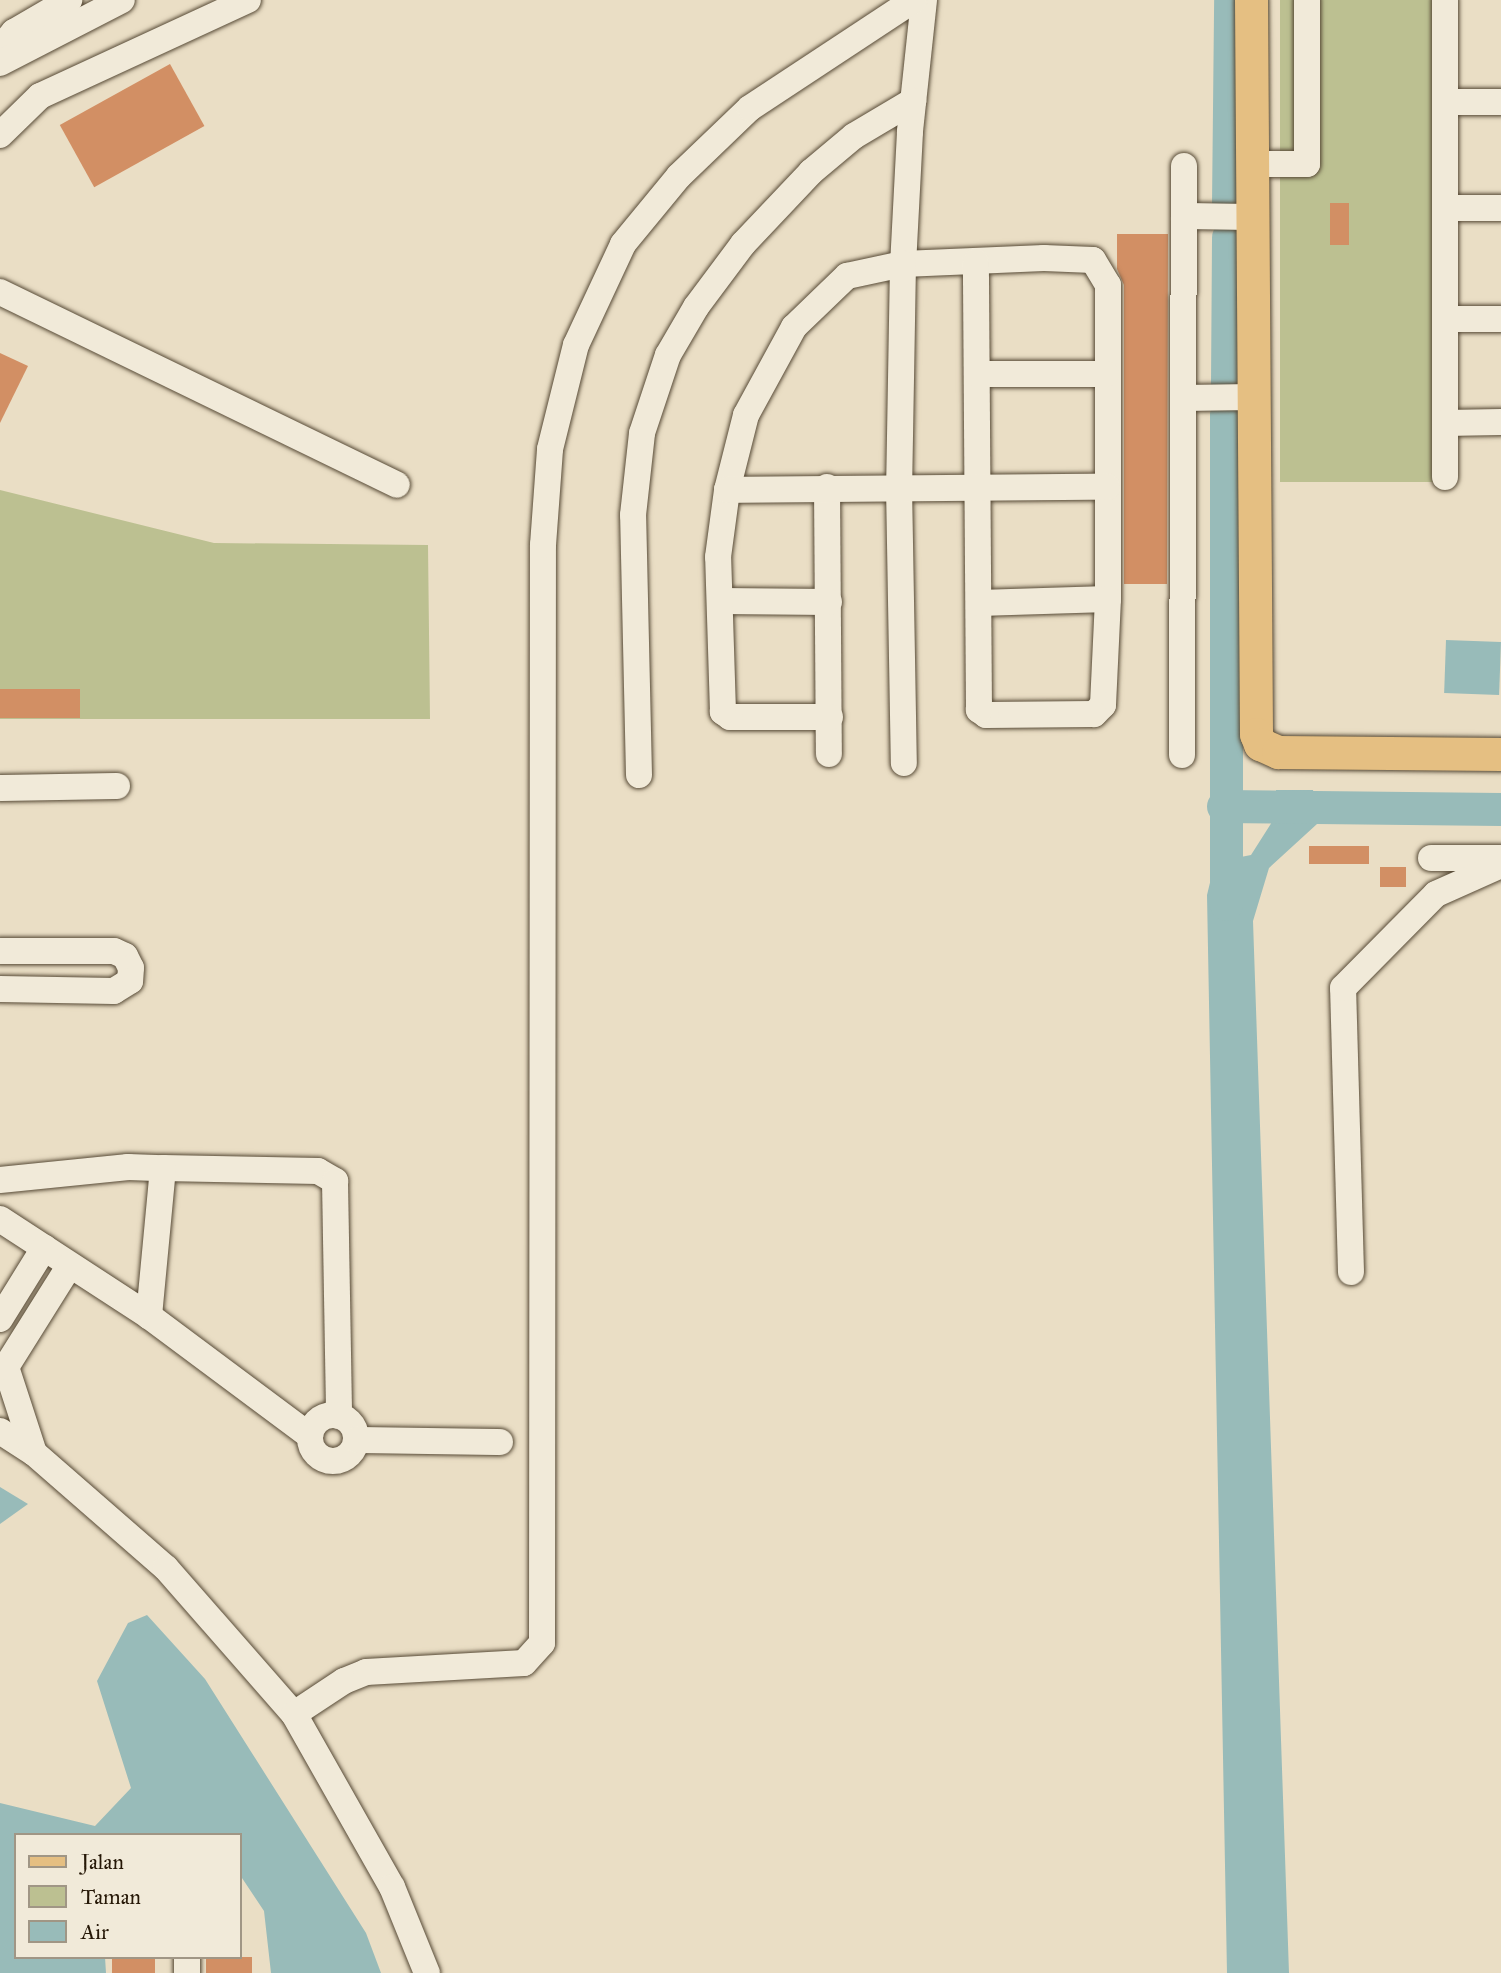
<!DOCTYPE html>
<html>
<head>
<meta charset="utf-8">
<style>
  body { margin:0 }
  #map { position:relative; width:1501px; height:1973px; overflow:hidden; background:#eadec5; font-family:"IM FELL Great Primer",serif }
  div>[style] { position:absolute }
  [style*='--x'] { left:calc(var(--x)*1px); top:calc(var(--y)*1px); width:calc(var(--w)*1px); rotate:calc(var(--a)*1deg) }
  .green>* { inset:0; background:#bcc091; transform-origin:0 0 }
  .water>* { inset:0; background:#98bbb9; transform-origin:0 0 }
  .river>* { height:33px; margin:-16.5px; padding:0 16.5px; transform-origin:16.5px; border-radius:16.5px; background:#98bbb9 }
  .building>* { inset:0; background:#d28f64; transform-origin:0 0 }
  .roads { filter:drop-shadow(0 0 2px #574a36) drop-shadow(0 0 2px #574a36) }
  .minor>* { height:26px; margin:-13px; padding:0 13px; transform-origin:13px; border-radius:13px; background:#f1ead9 }
  .minor>.ring { margin:-13px; padding:0; box-sizing:content-box; background:none; border:26px solid #f1ead9; border-radius:50% }
  .major>* { height:33px; margin:-16.5px; padding:0 16.5px; transform-origin:16.5px; border-radius:16.5px; background:#e5bf82 }
  span { translate:-50% -50%; white-space:nowrap; text-align:center; line-height:1.15; -webkit-text-stroke:7px #f1ead9; paint-order:stroke }
  .legend { position:absolute; left:14px; top:1833px; width:228px; height:126px; box-sizing:border-box; background:#f1ead9; border:2px solid #a09685; margin:0; padding:9px 12px; list-style:none; font-size:21px; color:#261807 }
  .legend li { display:flex; align-items:center; gap:14px; height:35px }
  .legend b { width:35px; border:2px solid #a09685 }
</style>
</head>
<body>
<div id="map">
  <div class="green">
    <i style="left:1280px;top:0;width:157px;height:482px"></i>
    <i style="clip-path:polygon(0 490px,214px 543px,428px 545px,430px 719px,0 719px)"></i>
  </div>
  <div class="water">
    <i style="left:1446px;top:640px;width:55px;height:53px;rotate:2deg"></i>
    <i style="clip-path:polygon(1276px 790px,1313px 790px,1317px 824px,1269px 868px,1253px 921px,1289px 1973px,1227px 1973px,1207px 895px,1215px 862px,1251px 855px,1277px 814px)"></i>
    <i style="clip-path:polygon(0 1487px,28px 1504px,0 1524px)"></i>
    <i style="clip-path:polygon(147px 1615px,205px 1679px,366px 1933px,381px 1973px,271px 1973px,264px 1911px,240px 1875px,240px 1835px,16px 1835px,16px 1957px,105px 1957px,106px 1973px,0 1973px,0 1803px,95px 1826px,131px 1788px,97px 1681px,128px 1623px)"></i>
  </div>
  <div class="river">
    <i style="--x:1228;--y:204;--w:204;--a:-89.4"></i>
    <i style="--x:1227;--y:384;--w:147;--a:-89.6"></i>
    <i style="--x:1223;--y:806;--w:278;--a:0.6"></i>
    <i style="--x:1226;--y:904;--w:491;--a:-90"></i>
  </div>
  <div class="building">
    <i style="left:170px;top:64px;width:71px;height:126px;rotate:61deg"></i>
    <i style="left:1330px;top:203px;width:19px;height:42px"></i>
    <i style="clip-path:polygon(1117px 234px,1168px 234px,1167px 584px,1124px 584px,1124px 285px,1117px 269px)"></i>
    <i style="clip-path:polygon(0 353px,28px 366px,0 423px)"></i>
    <i style="left:80px;top:689px;width:29px;height:80px;rotate:90deg"></i>
    <i style="left:1309px;top:846px;width:60px;height:18px"></i>
    <i style="left:1380px;top:867px;width:26px;height:20px"></i>
    <i style="left:112px;top:1957px;width:43px;height:16px"></i>
    <i style="left:206px;top:1957px;width:46px;height:16px"></i>
  </div>
  <div class="roads">
    <div class="minor">
      <i style="--x:924;--y:0;--w:133;--a:96.1"></i>
      <i style="--x:910;--y:132;--w:132;--a:93"></i>
      <i style="--x:903;--y:264;--w:141;--a:-2.4"></i>
      <i style="--x:1044;--y:258;--w:49;--a:2.3"></i>
      <i style="--x:1093;--y:260;--w:29;--a:59"></i>
      <i style="--x:1108;--y:285;--w:314;--a:90"></i>
      <i style="--x:1108;--y:599;--w:106;--a:92.7"></i>
      <i style="--x:1103;--y:705;--w:13;--a:135"></i>
      <i style="--x:1094;--y:714;--w:108;--a:179.5"></i>
      <i style="--x:986;--y:715;--w:9;--a:-144"></i>
      <i style="--x:979;--y:710;--w:448;--a:-90.4"></i>
      <i style="--x:1445;--y:0;--w:477;--a:90"></i>
      <i style="--x:0;--y:49;--w:22;--a:-51"></i>
      <i style="--x:14;--y:32;--w:64;--a:-30.2"></i>
      <i style="--x:0;--y:63;--w:137;--a:-27.3"></i>
      <i style="--x:1445;--y:102;--w:56;--a:0"></i>
      <i style="--x:0;--y:135;--w:56;--a:-44.3"></i>
      <i style="--x:40;--y:96;--w:229;--a:-24.8"></i>
      <i style="--x:1252;--y:164;--w:55;--a:0"></i>
      <i style="--x:1307;--y:164;--w:164;--a:-90"></i>
      <i style="--x:1445;--y:208;--w:56;--a:0"></i>
      <i style="--x:1184;--y:216;--w:68;--a:0.8"></i>
      <i style="--x:0;--y:292;--w:441;--a:25.9"></i>
      <i style="--x:1445;--y:319;--w:56;--a:0"></i>
      <i style="--x:977;--y:374;--w:129;--a:0"></i>
      <i style="--x:1183;--y:398;--w:70;--a:-0.8"></i>
      <i style="--x:1445;--y:423;--w:56;--a:-1"></i>
      <i style="--x:827;--y:487;--w:267;--a:89.6"></i>
      <i style="--x:727;--y:490;--w:77;--a:-75.8"></i>
      <i style="--x:746;--y:415;--w:100;--a:-61.4"></i>
      <i style="--x:794;--y:327;--w:74;--a:-43.9"></i>
      <i style="--x:847;--y:276;--w:57;--a:-12.1"></i>
      <i style="--x:903;--y:264;--w:222;--a:91"></i>
      <i style="--x:899;--y:486;--w:277;--a:89"></i>
      <i style="--x:721;--y:601;--w:108;--a:0.5"></i>
      <i style="--x:979;--y:603;--w:129;--a:-1.8"></i>
      <i style="--x:830;--y:717;--w:100;--a:180"></i>
      <i style="--x:730;--y:717;--w:9;--a:-144"></i>
      <i style="--x:723;--y:712;--w:155;--a:-91.8"></i>
      <i style="--x:718;--y:557;--w:68;--a:-82.3"></i>
      <i style="--x:727;--y:490;--w:380;--a:-0.5"></i>
      <i style="--x:1182;--y:755;--w:589;--a:-89.81"></i>
      <i style="--x:639;--y:775;--w:260;--a:-91.3"></i>
      <i style="--x:633;--y:515;--w:82;--a:-83.7"></i>
      <i style="--x:642;--y:433;--w:82;--a:-71.6"></i>
      <i style="--x:668;--y:355;--w:56;--a:-59.7"></i>
      <i style="--x:696;--y:307;--w:79;--a:-53.3"></i>
      <i style="--x:743;--y:244;--w:99;--a:-46.6"></i>
      <i style="--x:811;--y:172;--w:56;--a:-39.9"></i>
      <i style="--x:854;--y:136;--w:69;--a:-30.7"></i>
      <i style="--x:0;--y:788;--w:117;--a:-1"></i>
      <i style="--x:1431;--y:858;--w:70;--a:0"></i>
      <i style="--x:0;--y:951;--w:114;--a:0"></i>
      <i style="--x:114;--y:951;--w:12;--a:24"></i>
      <i style="--x:125;--y:956;--w:13;--a:63"></i>
      <i style="--x:131;--y:968;--w:13;--a:94"></i>
      <i style="--x:130;--y:981;--w:19;--a:148"></i>
      <i style="--x:114;--y:991;--w:114;--a:-179"></i>
      <i style="--x:163;--y:1168;--w:155;--a:1.1"></i>
      <i style="--x:318;--y:1171;--w:20;--a:30"></i>
      <i style="--x:335;--y:1181;--w:235;--a:89"></i>
      <i style="--x:0;--y:1180;--w:129;--a:-5.8"></i>
      <i style="--x:128;--y:1167;--w:35;--a:2"></i>
      <i style="--x:163;--y:1168;--w:149;--a:95.4"></i>
      <i style="--x:0;--y:1219;--w:178;--a:33.1"></i>
      <i style="--x:149;--y:1316;--w:201;--a:36.7"></i>
      <i style="--x:1351;--y:1272;--w:284;--a:-91.6"></i>
      <i style="--x:1343;--y:988;--w:132;--a:-45.3"></i>
      <i style="--x:1436;--y:894;--w:71;--a:-24"></i>
      <i style="--x:0;--y:1319;--w:84;--a:-58.2"></i>
      <i class="ring" style="left:310px;top:1415px;width:20px;height:20px"></i>
      <i style="--x:0;--y:1431;--w:40;--a:32.9"></i>
      <i style="--x:34;--y:1453;--w:175;--a:41.1"></i>
      <i style="--x:166;--y:1568;--w:194;--a:48.8"></i>
      <i style="--x:294;--y:1714;--w:199;--a:60.5"></i>
      <i style="--x:392;--y:1887;--w:93;--a:67.9"></i>
      <i style="--x:356;--y:1440;--w:144;--a:0.8"></i>
      <i style="--x:34;--y:1453;--w:90;--a:-108"></i>
      <i style="--x:6;--y:1367;--w:120;--a:-57.9"></i>
      <i style="--x:294;--y:1714;--w:60;--a:-33.4"></i>
      <i style="--x:344;--y:1681;--w:24;--a:-22"></i>
      <i style="--x:366;--y:1672;--w:158;--a:-3.3"></i>
      <i style="--x:524;--y:1663;--w:27;--a:-48"></i>
      <i style="--x:542;--y:1643;--w:1098;--a:-89.95"></i>
      <i style="--x:543;--y:545;--w:96;--a:-85.8"></i>
      <i style="--x:550;--y:449;--w:107;--a:-76"></i>
      <i style="--x:576;--y:345;--w:111;--a:-65"></i>
      <i style="--x:623;--y:244;--w:88;--a:-50.5"></i>
      <i style="--x:679;--y:176;--w:98;--a:-43.8"></i>
      <i style="--x:750;--y:108;--w:196;--a:-33.4"></i>
      <i style="--x:187;--y:1973;--w:16;--a:-90"></i>
    </div>
    <div class="major">
      <i style="--x:1251;--y:0;--w:734;--a:89.61"></i>
      <i style="--x:1256;--y:734;--w:11;--a:68"></i>
      <i style="--x:1260;--y:744;--w:20;--a:24"></i>
      <i style="--x:1278;--y:752;--w:223;--a:0.5"></i>
    </div>
  </div>
  <ul class="legend">
  <li><b style="height:9px;background:#e5bf82"></b>Jalan</li>
  <li><b style="height:19px;background:#bcc091"></b>Taman</li>
  <li><b style="height:19px;background:#98bbb9"></b>Air</li>
  </ul>
</div>
</body>
</html>
